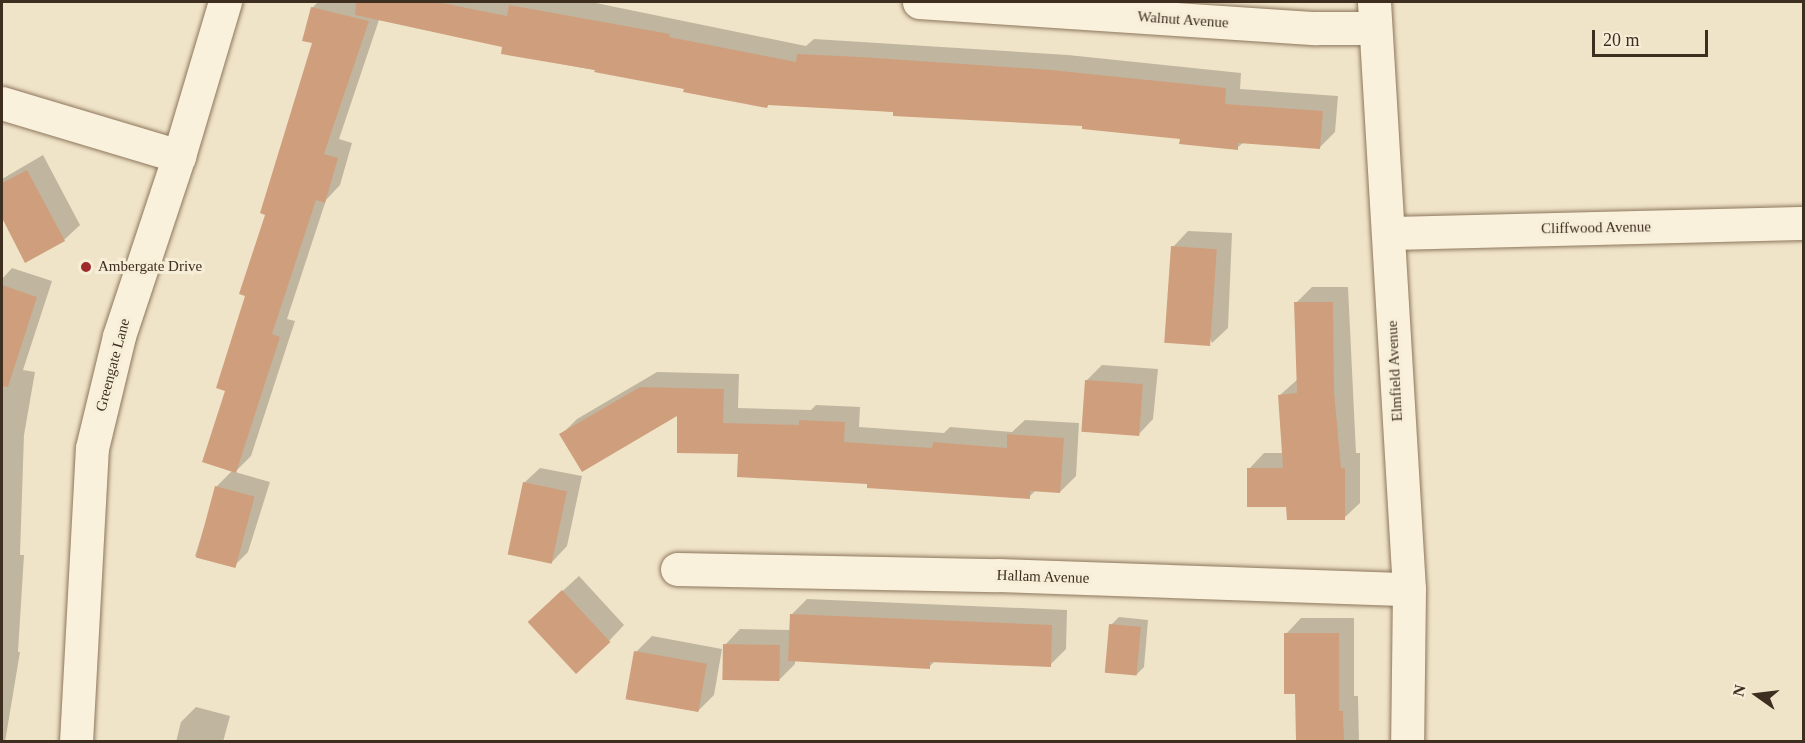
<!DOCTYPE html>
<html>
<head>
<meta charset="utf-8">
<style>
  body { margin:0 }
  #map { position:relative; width:1805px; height:743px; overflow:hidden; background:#f0e4c8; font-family:Georgia,serif }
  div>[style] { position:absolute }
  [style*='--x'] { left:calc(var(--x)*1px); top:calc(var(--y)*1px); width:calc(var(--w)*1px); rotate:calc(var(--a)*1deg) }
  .shadow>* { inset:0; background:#0003 }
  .building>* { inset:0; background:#cf9f7d; transform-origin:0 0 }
  .roads { filter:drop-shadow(0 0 2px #8d765c) drop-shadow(0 0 2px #8d765c) }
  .minor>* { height:33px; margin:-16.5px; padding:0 16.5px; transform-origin:16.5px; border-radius:16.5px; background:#faf1dc }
  .dots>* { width:16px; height:16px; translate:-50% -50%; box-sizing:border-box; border:3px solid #f7eed8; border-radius:50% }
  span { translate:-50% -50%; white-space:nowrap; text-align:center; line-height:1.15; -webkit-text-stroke:6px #f7eed8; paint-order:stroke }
  .street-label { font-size:15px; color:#3d2e20 }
  .poi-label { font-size:15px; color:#3d2e20 }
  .left { translate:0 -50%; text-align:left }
  .frame { position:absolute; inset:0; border:3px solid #3d2e20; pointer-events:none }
  .north { position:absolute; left:1727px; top:665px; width:60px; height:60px; -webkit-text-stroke:4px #f7eed8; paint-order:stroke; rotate:284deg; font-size:16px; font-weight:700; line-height:24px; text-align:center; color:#3d2e20 }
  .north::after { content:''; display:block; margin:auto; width:21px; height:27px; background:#3d2e20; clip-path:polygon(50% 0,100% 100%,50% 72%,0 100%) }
  .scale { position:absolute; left:1592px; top:30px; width:116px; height:27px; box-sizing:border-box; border:3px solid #3d2e20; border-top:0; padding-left:8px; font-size:18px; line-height:21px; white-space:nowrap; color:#3d2e20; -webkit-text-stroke:4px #f7eed8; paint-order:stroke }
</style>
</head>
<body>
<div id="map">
  <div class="shadow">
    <i style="clip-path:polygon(318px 2px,368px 2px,384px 5px,339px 139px,352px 143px,340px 185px,326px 200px,287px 319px,295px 321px,251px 456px,235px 472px,270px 482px,248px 552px,233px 567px,195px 556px,217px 486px,233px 470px,226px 390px,267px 214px,314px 42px,312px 8px)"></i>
    <i style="clip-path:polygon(402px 2px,591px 2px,806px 46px,814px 39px,1068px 55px,1241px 73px,1240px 89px,1338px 96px,1335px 132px,1320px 147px,1244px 142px,1237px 148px,1181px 138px,1084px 125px,770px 103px,767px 107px,686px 87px,503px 53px,504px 45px,398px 23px)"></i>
    <i style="clip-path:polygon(43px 155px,80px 225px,64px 240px,26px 260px,2px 214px,2px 179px)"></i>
    <i style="clip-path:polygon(1188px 231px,1232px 233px,1228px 328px,1212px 343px,1173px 247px)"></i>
    <i style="clip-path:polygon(12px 268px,52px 281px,23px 370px,35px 372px,24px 435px,20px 555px,24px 555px,18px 652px,20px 652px,5px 742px,2px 742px,2px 279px)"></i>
    <i style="clip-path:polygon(1312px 287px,1348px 287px,1356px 453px,1360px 453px,1360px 503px,1344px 518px,1287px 505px,1249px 469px,1264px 453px,1283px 453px,1280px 395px,1298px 379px,1296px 303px)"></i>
    <i style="clip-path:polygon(1102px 365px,1158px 369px,1153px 419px,1138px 435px,1086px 381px)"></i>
    <i style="clip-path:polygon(657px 372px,739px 374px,738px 408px,811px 410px,816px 405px,860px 407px,859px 427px,944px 433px,950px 427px,1012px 432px,1025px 420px,1079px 423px,1076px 476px,1060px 492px,1036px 490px,1029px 497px,869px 483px,739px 453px,679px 413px,561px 435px,577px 419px)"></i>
    <i style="clip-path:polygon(540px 468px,582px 476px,567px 546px,552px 562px,524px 483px)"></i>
    <i style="clip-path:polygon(579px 576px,624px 625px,609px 641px,545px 607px)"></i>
    <i style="clip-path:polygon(807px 599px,1067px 610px,1066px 649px,1050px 665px,935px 661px,929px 667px,795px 660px,795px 664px,779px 680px,725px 645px,740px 629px,791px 630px,792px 614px)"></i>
    <i style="clip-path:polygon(1119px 617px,1148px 620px,1144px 667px,1136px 675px,1111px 625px)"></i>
    <i style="clip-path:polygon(1301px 618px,1354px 618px,1354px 696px,1358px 696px,1359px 742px,1298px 742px,1297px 692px,1286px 634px)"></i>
    <i style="clip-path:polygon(652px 636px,722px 649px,714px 695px,698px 711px,636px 652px)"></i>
    <i style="clip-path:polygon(196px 707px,230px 716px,223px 742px,176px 742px,181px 722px)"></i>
  </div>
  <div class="building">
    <i style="clip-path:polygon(356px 2px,437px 2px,507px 16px,509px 5px,670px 34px,669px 37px,796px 62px,797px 54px,861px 57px,1051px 70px,1226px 88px,1225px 104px,1323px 111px,1320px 149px,1238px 143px,1238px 150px,1179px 144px,1180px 139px,1082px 129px,1082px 126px,893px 116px,893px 112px,768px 105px,767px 108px,683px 92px,684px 89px,594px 72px,595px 70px,501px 54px,502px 47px,355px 15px)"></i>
    <i style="clip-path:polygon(311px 7px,369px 21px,324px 154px,338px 158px,325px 203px,316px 200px,272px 334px,280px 337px,236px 473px,202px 462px,225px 391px,216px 388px,245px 296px,239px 294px,265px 215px,260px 213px,312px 43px,302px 41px)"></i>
    <i style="clip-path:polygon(27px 170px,65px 241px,25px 263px,2px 218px,2px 183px)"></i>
    <i style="left:1171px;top:246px;width:46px;height:97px;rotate:4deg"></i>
    <i style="clip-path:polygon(2px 285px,37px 297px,8px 387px,2px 386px)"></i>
    <i style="clip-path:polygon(1294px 302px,1333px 302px,1334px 391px,1341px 468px,1345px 468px,1345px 520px,1287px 520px,1286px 507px,1247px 507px,1247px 468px,1283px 468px,1278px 395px,1297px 393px)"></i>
    <i style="left:1085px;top:380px;width:58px;height:52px;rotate:4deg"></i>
    <i style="clip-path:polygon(640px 387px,724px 389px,723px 423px,799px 425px,799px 420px,845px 422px,844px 442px,932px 448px,933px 442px,1007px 448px,1007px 434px,1064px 438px,1060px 493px,1030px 491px,1030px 499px,867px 488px,867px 484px,737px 477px,738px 454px,677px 453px,677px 416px,582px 472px,559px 434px)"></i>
    <i style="left:523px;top:482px;width:45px;height:74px;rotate:12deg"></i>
    <i style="left:215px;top:486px;width:41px;height:74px;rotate:15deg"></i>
    <i style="left:562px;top:590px;width:71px;height:47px;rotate:47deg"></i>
    <i style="clip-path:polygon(790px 614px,1052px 625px,1051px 667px,930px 662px,930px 669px,788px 661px)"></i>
    <i style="left:1109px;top:624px;width:32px;height:49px;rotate:5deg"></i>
    <i style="clip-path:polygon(1284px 633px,1339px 633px,1339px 711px,1343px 711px,1344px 741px,1296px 741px,1295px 694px,1284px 694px)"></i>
    <i style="left:723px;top:644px;width:57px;height:36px;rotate:1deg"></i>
    <i style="left:634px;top:651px;width:74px;height:49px;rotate:10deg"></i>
  </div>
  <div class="roads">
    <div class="minor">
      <i style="--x:919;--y:2;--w:397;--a:3.8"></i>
      <i style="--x:1315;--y:28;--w:60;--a:0"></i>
      <i style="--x:1374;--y:2;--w:588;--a:86.59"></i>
      <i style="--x:1409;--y:589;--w:153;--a:90.7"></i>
      <i style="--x:2;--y:103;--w:185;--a:16.7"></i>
      <i style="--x:1388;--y:233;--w:416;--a:-1.4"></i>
      <i style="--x:677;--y:569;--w:321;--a:1.1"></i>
      <i style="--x:998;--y:575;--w:411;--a:2"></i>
      <i style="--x:76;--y:742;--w:294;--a:-86.9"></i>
      <i style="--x:92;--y:448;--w:115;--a:-76.4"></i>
      <i style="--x:119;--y:336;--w:190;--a:-71.6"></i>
      <i style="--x:179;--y:156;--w:161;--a:-73.4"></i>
    </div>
  </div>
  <div class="dots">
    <i style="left:86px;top:267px;background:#9e2a2b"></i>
  </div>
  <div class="street-label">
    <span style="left:1183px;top:20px;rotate:4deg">Walnut Avenue</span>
    <span style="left:1596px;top:228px;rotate:-1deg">Cliffwood Avenue</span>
    <span style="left:113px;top:365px;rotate:-75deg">Greengate Lane</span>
    <span style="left:1395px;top:371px;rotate:-93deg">Elmfield Avenue</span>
    <span style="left:1043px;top:577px;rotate:2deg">Hallam Avenue</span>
  </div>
  <div class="poi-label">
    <span class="left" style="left:98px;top:267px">Ambergate Drive</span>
  </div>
  <div class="frame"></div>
  <div class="north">N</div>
  <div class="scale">20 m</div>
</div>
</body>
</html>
